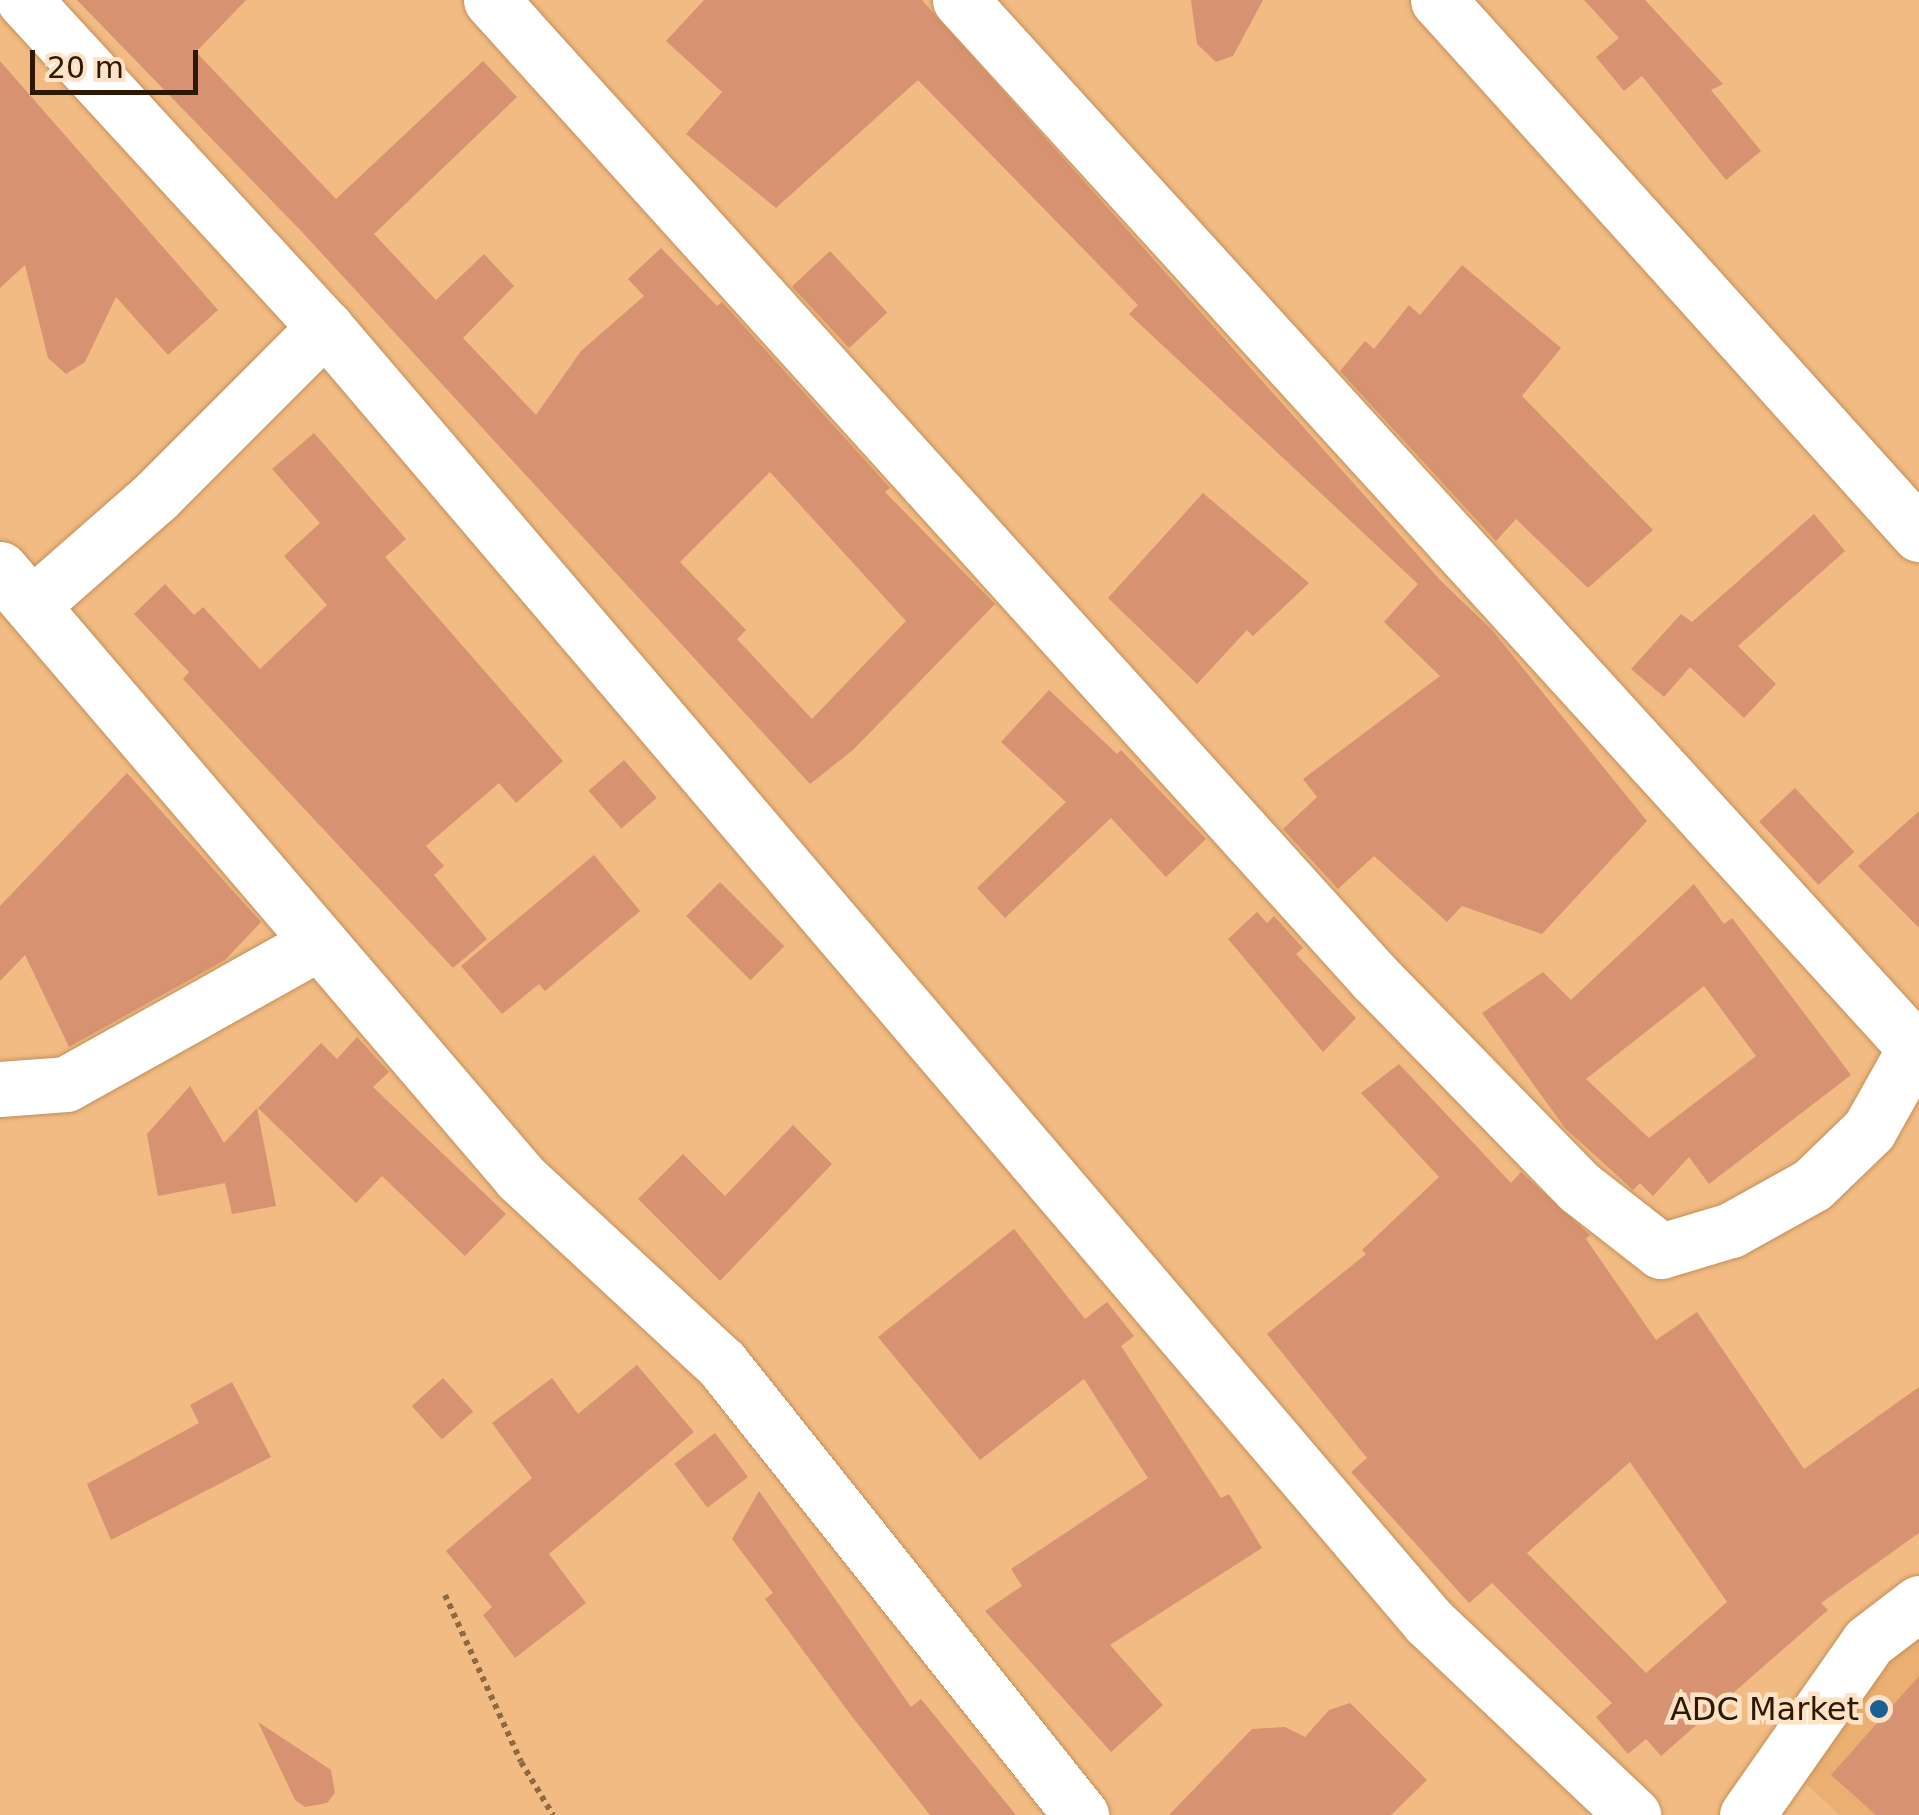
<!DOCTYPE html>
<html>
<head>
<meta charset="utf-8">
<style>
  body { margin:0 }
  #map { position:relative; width:1919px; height:1815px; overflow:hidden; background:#f1bb83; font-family:"DejaVu Sans",sans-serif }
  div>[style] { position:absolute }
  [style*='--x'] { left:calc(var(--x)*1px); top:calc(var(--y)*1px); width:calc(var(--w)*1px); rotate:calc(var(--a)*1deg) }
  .built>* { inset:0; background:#eaaf71 }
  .building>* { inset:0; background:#d79271; transform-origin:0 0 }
  .path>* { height:6px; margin-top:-3px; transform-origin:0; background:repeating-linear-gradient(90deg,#8e6942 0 5px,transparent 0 10px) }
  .roads { filter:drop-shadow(0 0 2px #c38f59) drop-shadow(0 0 2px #c38f59) }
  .minor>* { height:55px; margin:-27.5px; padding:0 27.5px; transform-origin:27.5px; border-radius:27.5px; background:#fff }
  .dots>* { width:28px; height:28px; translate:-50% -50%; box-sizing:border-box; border:5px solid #fee2c6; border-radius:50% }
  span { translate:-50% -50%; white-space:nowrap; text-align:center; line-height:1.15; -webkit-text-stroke:9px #fee2c6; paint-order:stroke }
  .poi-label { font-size:32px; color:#2d1903 }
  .right { translate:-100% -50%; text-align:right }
  .scale { position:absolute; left:30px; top:50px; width:168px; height:45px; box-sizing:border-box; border:5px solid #2d1903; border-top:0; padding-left:12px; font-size:30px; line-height:35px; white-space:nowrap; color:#2d1903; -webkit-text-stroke:8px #fee2c6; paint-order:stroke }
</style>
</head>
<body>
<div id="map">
  <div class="built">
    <i style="clip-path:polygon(1919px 1619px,1919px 1815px,1840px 1815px,1794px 1773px)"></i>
  </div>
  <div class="building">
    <i style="clip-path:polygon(evenodd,77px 0,246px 0,196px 52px,336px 199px,483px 61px,517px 97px,374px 234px,436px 300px,484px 254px,514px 286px,463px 338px,536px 415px,581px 351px,644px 296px,628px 279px,661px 248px,717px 306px,722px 302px,890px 488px,885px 492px,995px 604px,853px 750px,810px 784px,303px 233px,77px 0,770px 472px,906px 621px,812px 719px,737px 639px,746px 630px,680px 562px,770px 472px)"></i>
    <i style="clip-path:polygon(704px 0,922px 0,1440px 580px,1492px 630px,1647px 821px,1542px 934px,1462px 906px,1447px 922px,1374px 856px,1338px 889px,1283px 829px,1317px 797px,1303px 779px,1440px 676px,1384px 622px,1418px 584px,1129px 314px,1138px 305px,918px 80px,776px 208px,686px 134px,722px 92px,666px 41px)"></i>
    <i style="clip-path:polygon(1191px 0,1263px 0,1233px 56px,1216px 62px,1197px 44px)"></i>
    <i style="clip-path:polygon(1584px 0,1645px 0,1723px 84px,1711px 90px,1761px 151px,1726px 180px,1642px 76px,1624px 91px,1596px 57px,1619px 38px)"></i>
    <i style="clip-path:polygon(0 61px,218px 310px,168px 355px,116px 297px,85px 362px,66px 374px,48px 358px,25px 265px,0 288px)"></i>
    <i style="left:830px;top:251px;width:84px;height:52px;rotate:47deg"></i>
    <i style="clip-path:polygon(1462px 265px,1561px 348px,1522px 396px,1653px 530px,1588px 588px,1516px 519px,1496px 541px,1340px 371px,1365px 341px,1374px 349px,1409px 305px,1420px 315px)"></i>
    <i style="clip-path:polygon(314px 433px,406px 539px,385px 557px,563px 761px,516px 803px,499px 783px,426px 846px,444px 866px,434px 875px,487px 939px,453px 968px,183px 679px,189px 672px,134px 614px,165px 584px,194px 615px,203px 607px,260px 669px,327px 605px,284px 556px,320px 523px,272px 469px)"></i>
    <i style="clip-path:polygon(1203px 493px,1309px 583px,1253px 636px,1247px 630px,1197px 684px,1108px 598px)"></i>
    <i style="clip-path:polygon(1814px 514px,1845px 551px,1738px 646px,1776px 684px,1744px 718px,1690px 667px,1664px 697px,1631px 669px,1681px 614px,1692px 622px)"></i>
    <i style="clip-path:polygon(1049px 690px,1117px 754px,1121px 750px,1206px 839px,1166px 877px,1111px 818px,1005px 918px,977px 888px,1066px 802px,1001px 742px)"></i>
    <i style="left:624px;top:760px;width:50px;height:47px;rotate:49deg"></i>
    <i style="clip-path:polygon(127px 773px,261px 922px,225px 960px,69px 1047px,25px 955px,0 981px,0 906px)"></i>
    <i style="left:1795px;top:788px;width:87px;height:49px;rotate:47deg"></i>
    <i style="clip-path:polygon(1919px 811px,1919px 928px,1858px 866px)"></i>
    <i style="clip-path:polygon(594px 855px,640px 911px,545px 991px,539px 984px,502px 1014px,461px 966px)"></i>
    <i style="left:720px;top:882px;width:91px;height:48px;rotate:45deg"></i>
    <i style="clip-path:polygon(evenodd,1694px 884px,1724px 924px,1732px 918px,1851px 1075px,1709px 1184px,1689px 1157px,1653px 1196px,1640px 1183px,1633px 1190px,1565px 1128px,1482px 1013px,1543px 972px,1571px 1000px,1694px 884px,1704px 986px,1756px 1056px,1649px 1138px,1586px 1079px,1704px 986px)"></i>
    <i style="clip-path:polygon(1257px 912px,1267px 923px,1274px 916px,1303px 948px,1296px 954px,1356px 1018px,1323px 1052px,1228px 939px)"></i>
    <i style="clip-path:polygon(357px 1037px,389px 1072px,373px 1087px,506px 1214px,465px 1256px,382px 1176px,356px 1203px,258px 1108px,321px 1043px,337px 1059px)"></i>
    <i style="clip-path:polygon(evenodd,1399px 1064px,1511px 1183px,1521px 1172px,1590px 1235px,1586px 1239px,1656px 1340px,1697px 1312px,1804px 1469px,1919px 1387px,1919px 1533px,1821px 1603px,1828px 1610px,1661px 1756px,1646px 1739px,1628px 1754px,1596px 1717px,1612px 1703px,1492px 1583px,1469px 1603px,1351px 1472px,1367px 1458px,1267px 1334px,1366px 1254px,1362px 1250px,1439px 1177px,1361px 1093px,1399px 1064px,1630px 1462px,1727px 1602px,1646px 1673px,1527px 1553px,1630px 1462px)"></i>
    <i style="clip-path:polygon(190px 1086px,224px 1143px,257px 1108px,276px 1206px,232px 1214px,225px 1183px,158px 1196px,147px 1134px)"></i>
    <i style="clip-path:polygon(793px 1125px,832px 1164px,720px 1281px,638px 1199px,683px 1154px,725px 1196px)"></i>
    <i style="clip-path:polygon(1014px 1229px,1085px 1319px,1107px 1302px,1134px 1336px,1121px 1346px,1221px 1498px,1229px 1494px,1262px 1548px,1110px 1645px,1163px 1705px,1111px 1752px,985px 1611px,1022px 1586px,1011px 1569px,1148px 1478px,1084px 1379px,980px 1460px,878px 1337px)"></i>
    <i style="clip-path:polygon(637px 1365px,694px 1432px,549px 1554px,586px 1603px,515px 1658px,483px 1615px,492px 1607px,446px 1551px,532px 1478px,492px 1423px,552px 1378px,578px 1414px)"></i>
    <i style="left:443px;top:1378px;width:45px;height:42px;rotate:48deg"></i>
    <i style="clip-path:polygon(232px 1382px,271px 1457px,111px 1540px,87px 1484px,199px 1423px,190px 1405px)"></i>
    <i style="left:715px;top:1433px;width:55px;height:51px;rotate:53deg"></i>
    <i style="clip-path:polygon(759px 1491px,911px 1707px,921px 1699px,1016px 1815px,930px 1815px,853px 1718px,765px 1599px,773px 1593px,732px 1539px)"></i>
    <i style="clip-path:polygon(1919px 1676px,1919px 1815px,1876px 1815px,1831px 1775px)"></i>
    <i style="clip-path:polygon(1350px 1703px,1427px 1780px,1391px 1815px,1169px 1815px,1252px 1729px,1285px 1727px,1305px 1737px,1329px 1710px)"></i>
    <i style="clip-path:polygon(258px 1722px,331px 1770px,335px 1793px,327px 1803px,305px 1807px,295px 1800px)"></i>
  </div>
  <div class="path">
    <i style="--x:445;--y:1595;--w:183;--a:65.5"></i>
    <i style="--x:521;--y:1762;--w:62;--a:58.9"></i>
  </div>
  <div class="roads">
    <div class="minor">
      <i style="--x:24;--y:0;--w:444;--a:47.4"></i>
      <i style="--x:325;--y:327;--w:1702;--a:49.55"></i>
      <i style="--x:1429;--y:1622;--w:281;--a:43.4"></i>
      <i style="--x:491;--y:0;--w:1320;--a:47.89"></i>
      <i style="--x:1376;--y:979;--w:291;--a:45.7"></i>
      <i style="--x:1579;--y:1187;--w:104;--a:38"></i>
      <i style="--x:1661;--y:1251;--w:73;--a:-16.7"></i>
      <i style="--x:1731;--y:1230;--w:93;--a:-29.1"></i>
      <i style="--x:1812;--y:1185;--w:79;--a:-44"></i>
      <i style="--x:1869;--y:1130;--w:94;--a:-60.7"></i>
      <i style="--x:1915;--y:1048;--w:1418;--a:-132.34"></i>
      <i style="--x:1438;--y:0;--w:719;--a:47.99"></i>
      <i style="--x:0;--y:569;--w:801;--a:49.45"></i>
      <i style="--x:521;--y:1178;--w:272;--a:42.8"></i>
      <i style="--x:721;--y:1363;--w:578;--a:51.46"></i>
      <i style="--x:32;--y:605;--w:165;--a:-41.3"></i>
      <i style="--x:156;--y:496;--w:239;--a:-45"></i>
      <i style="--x:0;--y:1089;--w:66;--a:-4.3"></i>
      <i style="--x:66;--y:1084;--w:287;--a:-29.2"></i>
      <i style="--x:1747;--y:1815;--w:211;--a:-55"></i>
      <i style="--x:1868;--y:1642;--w:64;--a:-37.4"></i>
    </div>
  </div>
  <div class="dots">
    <i style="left:1879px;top:1709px;background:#1b6094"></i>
  </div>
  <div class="poi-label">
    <span class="right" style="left:1859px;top:1709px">ADC Market</span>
  </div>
  <div class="scale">20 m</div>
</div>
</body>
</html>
